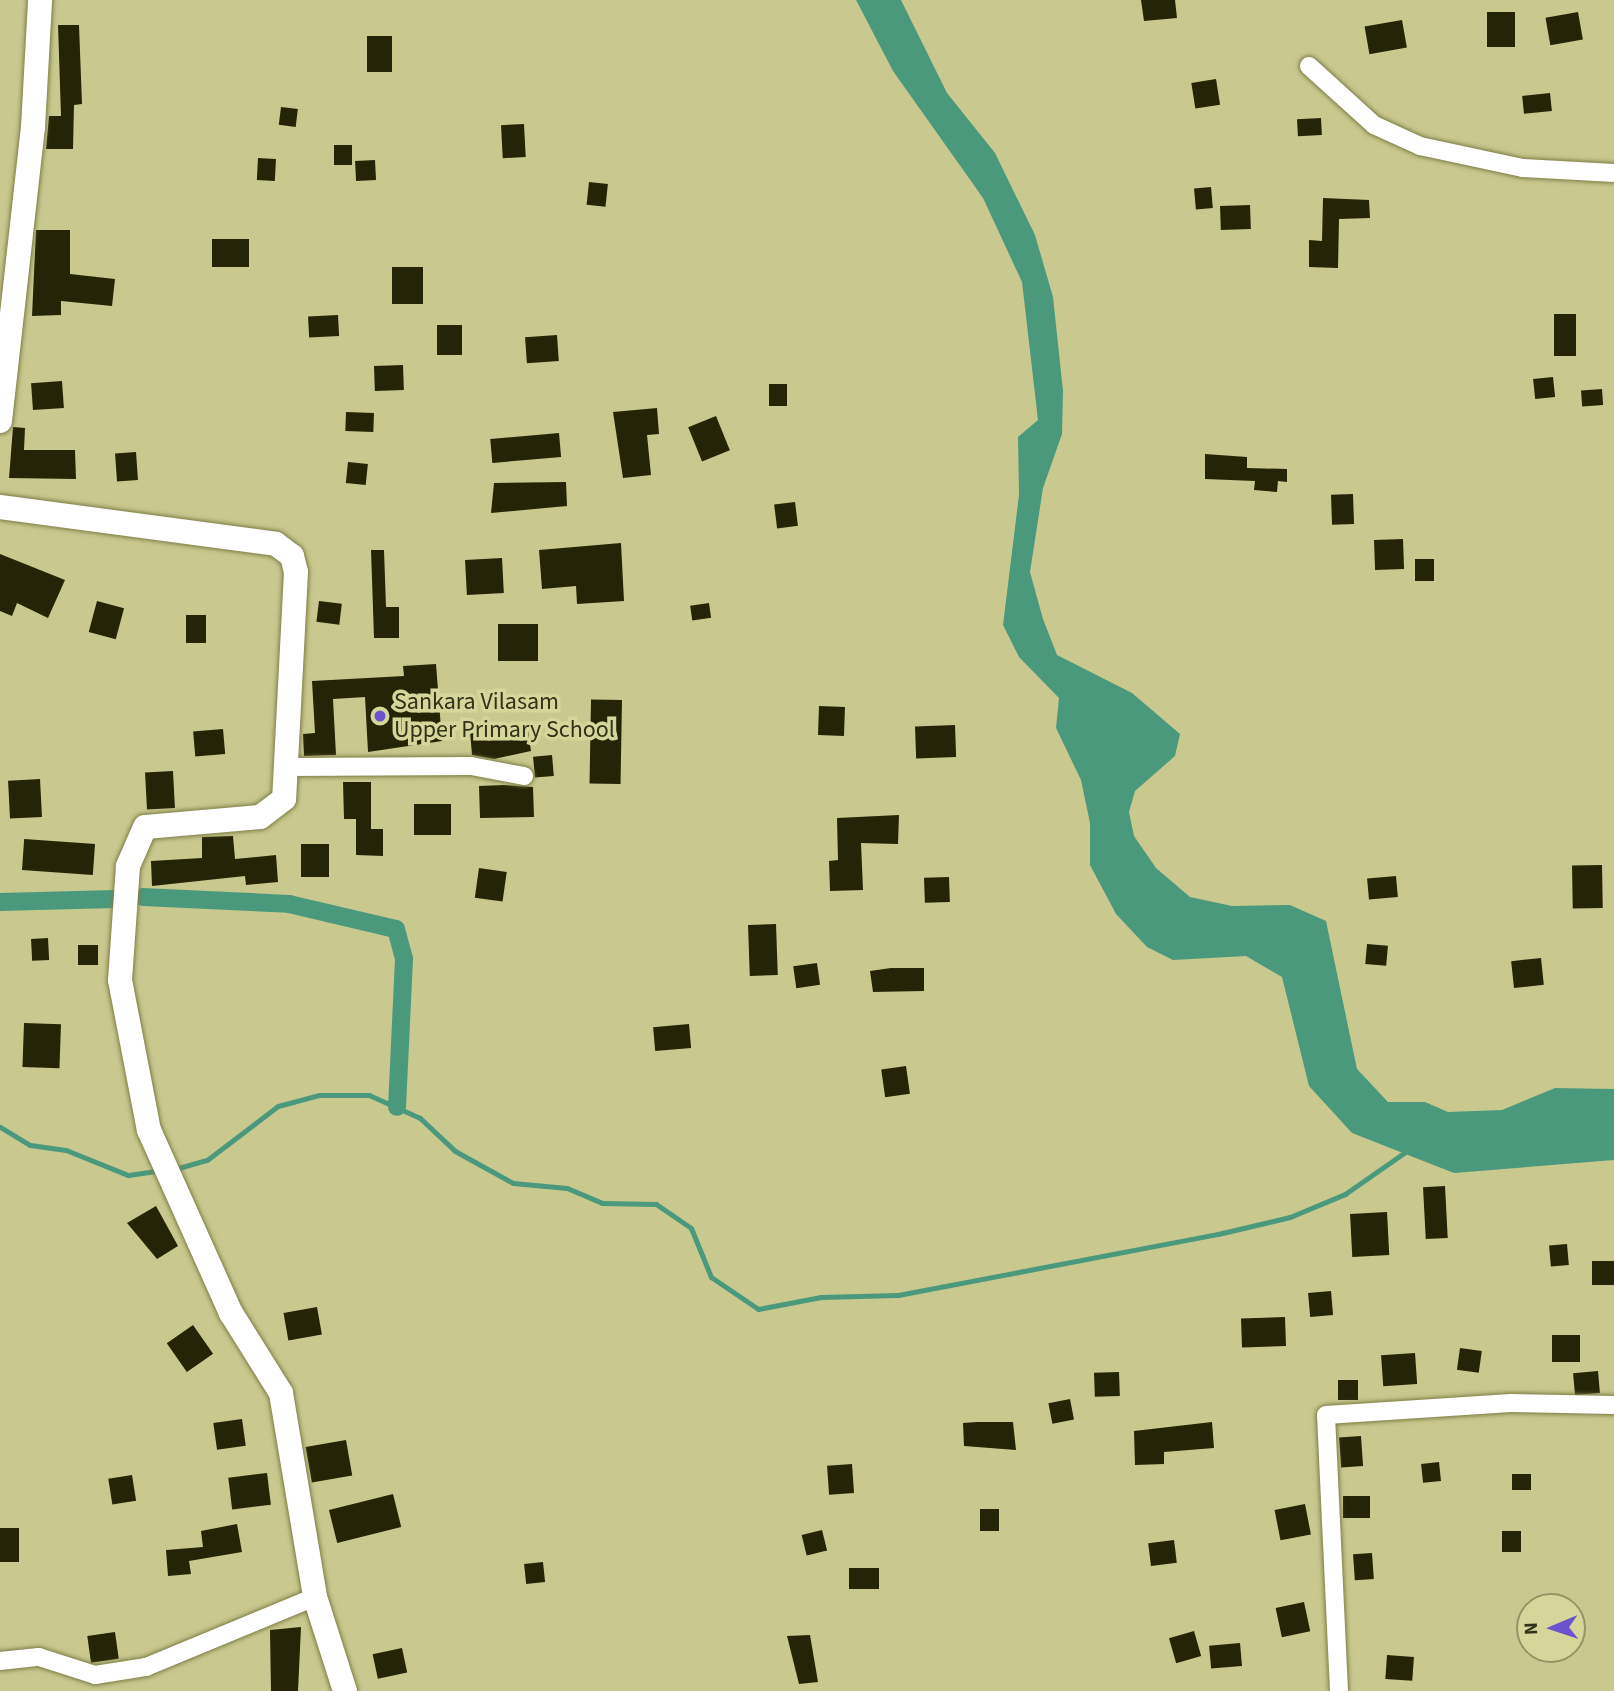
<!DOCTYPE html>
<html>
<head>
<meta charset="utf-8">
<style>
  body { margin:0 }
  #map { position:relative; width:1614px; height:1691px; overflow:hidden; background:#c9c98f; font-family:"Source Sans 3",sans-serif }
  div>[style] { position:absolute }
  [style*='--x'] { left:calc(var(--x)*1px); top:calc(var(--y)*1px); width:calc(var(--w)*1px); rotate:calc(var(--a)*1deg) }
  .water>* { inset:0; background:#4b997d }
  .stream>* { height:5px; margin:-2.5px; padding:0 2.5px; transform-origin:2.5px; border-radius:2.5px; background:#4b997d }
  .canal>* { height:18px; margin:-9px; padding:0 9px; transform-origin:9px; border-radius:9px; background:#4b997d }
  .building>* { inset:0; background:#252407; transform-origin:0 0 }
  .roads { filter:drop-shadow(0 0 2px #7e7d45) drop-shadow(0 0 2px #7e7d45) }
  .street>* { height:18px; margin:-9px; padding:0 9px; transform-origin:9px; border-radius:9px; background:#fff }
  .secondary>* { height:24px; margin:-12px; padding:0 12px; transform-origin:12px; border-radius:12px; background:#fff }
  .dots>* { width:19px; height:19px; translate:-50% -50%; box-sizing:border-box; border:4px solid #d6d69b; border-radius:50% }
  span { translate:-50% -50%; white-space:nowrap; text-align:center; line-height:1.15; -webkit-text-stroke:7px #d6d69b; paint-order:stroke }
  .poi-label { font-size:24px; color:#32311a }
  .left { translate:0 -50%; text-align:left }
  .north { position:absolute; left:1516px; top:1593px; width:70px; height:70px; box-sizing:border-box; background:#d6d69b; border:2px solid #949467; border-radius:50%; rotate:268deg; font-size:19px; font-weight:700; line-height:28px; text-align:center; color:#32311a }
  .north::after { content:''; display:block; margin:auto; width:24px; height:32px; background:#6b53cd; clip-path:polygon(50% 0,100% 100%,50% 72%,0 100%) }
</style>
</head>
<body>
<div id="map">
  <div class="water">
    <i style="clip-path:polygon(856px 0,901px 0,947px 93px,995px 153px,1035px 235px,1053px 297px,1063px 391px,1062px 434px,1043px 488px,1030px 572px,1043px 619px,1057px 655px,1132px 693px,1180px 734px,1175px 756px,1135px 791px,1129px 812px,1134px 836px,1156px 868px,1190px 897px,1232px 906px,1290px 905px,1326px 921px,1357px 1069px,1388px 1102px,1425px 1102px,1448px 1112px,1502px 1110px,1555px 1088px,1614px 1089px,1614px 1160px,1454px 1173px,1352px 1133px,1309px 1086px,1282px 977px,1246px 956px,1173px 960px,1147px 947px,1116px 914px,1090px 865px,1090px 823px,1081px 780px,1056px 728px,1059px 698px,1019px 657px,1003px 625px,1019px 495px,1018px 437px,1038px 420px,1022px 282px,983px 198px,893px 71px)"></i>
  </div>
  <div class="stream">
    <i style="--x:0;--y:1127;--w:35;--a:31"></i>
    <i style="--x:30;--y:1145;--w:36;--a:8"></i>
    <i style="--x:66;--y:1150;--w:67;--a:22"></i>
    <i style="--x:128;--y:1175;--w:30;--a:-8"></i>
    <i style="--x:175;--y:1169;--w:33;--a:-16"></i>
    <i style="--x:207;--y:1160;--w:89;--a:-37.3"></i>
    <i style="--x:278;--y:1106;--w:42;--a:-15"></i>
    <i style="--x:319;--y:1095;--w:50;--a:0"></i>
    <i style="--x:369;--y:1095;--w:56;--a:24.3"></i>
    <i style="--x:420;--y:1118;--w:48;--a:43.3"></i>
    <i style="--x:455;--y:1151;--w:66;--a:28.9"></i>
    <i style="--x:513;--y:1183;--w:54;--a:5.3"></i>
    <i style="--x:567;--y:1188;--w:38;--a:23"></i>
    <i style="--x:602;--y:1203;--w:54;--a:1.1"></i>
    <i style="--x:656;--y:1204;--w:42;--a:34.4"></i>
    <i style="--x:691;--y:1228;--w:53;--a:67.8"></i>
    <i style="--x:711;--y:1277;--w:57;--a:34.2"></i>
    <i style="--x:758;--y:1309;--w:64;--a:-10.8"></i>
    <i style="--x:821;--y:1297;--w:77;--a:-1.5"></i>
    <i style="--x:898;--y:1295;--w:326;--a:-10.8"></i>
    <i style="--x:1218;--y:1234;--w:74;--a:-13.3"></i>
    <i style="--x:1290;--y:1217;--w:60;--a:-22.7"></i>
    <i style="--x:1345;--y:1194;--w:80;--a:-34.9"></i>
  </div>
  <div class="canal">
    <i style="--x:143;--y:897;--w:146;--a:2.7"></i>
    <i style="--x:289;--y:904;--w:110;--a:13.2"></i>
    <i style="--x:396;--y:929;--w:31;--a:75"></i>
    <i style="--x:404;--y:959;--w:148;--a:92.7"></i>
    <i style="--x:0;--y:902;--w:115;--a:-1.5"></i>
  </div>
  <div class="building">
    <i style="clip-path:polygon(1141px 0,1175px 0,1177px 18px,1144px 21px)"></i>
    <i style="left:1515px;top:12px;width:35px;height:28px;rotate:90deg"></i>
    <i style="left:1578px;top:12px;width:28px;height:33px;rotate:80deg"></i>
    <i style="left:1402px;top:20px;width:28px;height:38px;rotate:80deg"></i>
    <i style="clip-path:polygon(58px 25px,79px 25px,82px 104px,74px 105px,73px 149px,46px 149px,49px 116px,61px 116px)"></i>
    <i style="left:367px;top:36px;width:25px;height:36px"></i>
    <i style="left:1216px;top:79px;width:26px;height:25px;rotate:81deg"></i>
    <i style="left:1550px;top:93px;width:18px;height:28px;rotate:84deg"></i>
    <i style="left:281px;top:107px;width:17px;height:18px;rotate:7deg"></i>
    <i style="left:1321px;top:118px;width:17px;height:24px;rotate:87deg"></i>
    <i style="left:524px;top:124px;width:33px;height:23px;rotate:87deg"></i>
    <i style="left:334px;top:145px;width:18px;height:20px"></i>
    <i style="left:258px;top:158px;width:18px;height:22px;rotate:3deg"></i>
    <i style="left:375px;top:160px;width:20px;height:20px;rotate:87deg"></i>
    <i style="left:589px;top:182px;width:19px;height:23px;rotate:6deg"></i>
    <i style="left:1211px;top:187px;width:21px;height:17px;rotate:85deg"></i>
    <i style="clip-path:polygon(1323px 198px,1369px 200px,1370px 218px,1339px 219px,1338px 268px,1309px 267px,1309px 240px,1322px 241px)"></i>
    <i style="left:1250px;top:205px;width:24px;height:30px;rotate:88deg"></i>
    <i style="clip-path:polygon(36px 230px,70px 230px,70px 274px,115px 279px,112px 306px,61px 301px,61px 315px,32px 316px)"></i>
    <i style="left:212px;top:239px;width:37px;height:28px"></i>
    <i style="left:392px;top:267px;width:31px;height:37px"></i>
    <i style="left:1554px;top:314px;width:22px;height:42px"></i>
    <i style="left:338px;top:315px;width:21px;height:30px;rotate:87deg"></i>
    <i style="left:437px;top:325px;width:25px;height:30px"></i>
    <i style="left:557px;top:335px;width:26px;height:32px;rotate:86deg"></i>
    <i style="left:403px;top:365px;width:25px;height:29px;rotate:88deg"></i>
    <i style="left:1553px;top:377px;width:20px;height:20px;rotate:84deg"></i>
    <i style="left:62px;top:381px;width:27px;height:31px;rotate:86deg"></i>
    <i style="left:769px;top:384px;width:18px;height:22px"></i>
    <i style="left:1602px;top:389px;width:16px;height:21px;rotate:86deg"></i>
    <i style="clip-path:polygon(657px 408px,659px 434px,647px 435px,651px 475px,623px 478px,613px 412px)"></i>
    <i style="left:346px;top:412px;width:28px;height:19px;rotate:2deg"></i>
    <i style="left:716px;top:416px;width:37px;height:30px;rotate:68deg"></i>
    <i style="clip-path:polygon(13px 427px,25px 428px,24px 450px,75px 450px,76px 479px,9px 478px)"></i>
    <i style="left:559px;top:433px;width:24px;height:69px;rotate:85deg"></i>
    <i style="left:136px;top:452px;width:28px;height:21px;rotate:86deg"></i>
    <i style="clip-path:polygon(1205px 454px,1247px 457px,1247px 468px,1287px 469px,1287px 482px,1278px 481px,1277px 492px,1254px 490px,1255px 481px,1205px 479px)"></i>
    <i style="left:348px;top:462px;width:20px;height:21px;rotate:6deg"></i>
    <i style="clip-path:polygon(566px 482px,567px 506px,491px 513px,494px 483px)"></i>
    <i style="left:1353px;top:494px;width:30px;height:22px;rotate:88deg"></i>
    <i style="left:795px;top:502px;width:24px;height:21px;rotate:83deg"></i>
    <i style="left:1403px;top:539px;width:30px;height:29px;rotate:88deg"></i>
    <i style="clip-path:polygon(621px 543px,624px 601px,577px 604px,576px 586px,542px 589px,539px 550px)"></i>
    <i style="clip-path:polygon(371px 550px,384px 550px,386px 607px,399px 607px,399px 638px,374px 638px)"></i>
    <i style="clip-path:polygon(0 554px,65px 580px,48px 618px,17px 603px,12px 616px,0 611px)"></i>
    <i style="left:502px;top:558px;width:35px;height:37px;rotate:87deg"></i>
    <i style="left:1415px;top:559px;width:19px;height:22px"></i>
    <i style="left:97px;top:601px;width:28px;height:32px;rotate:15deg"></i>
    <i style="left:319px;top:601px;width:23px;height:21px;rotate:7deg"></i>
    <i style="left:709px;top:603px;width:15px;height:19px;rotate:82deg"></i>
    <i style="left:186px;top:615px;width:20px;height:28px"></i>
    <i style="left:498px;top:624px;width:40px;height:37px"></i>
    <i style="clip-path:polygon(436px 664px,442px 741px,368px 752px,365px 697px,333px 699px,336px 755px,304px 756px,303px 734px,315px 733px,312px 681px,404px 676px,403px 666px)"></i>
    <i style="left:622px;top:700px;width:84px;height:31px;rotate:91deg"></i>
    <i style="left:819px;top:706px;width:26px;height:29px;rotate:2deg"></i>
    <i style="left:955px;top:725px;width:32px;height:40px;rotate:88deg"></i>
    <i style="left:223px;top:729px;width:25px;height:30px;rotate:85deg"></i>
    <i style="clip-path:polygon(528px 730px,531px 751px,494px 759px,472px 755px,470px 731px)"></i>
    <i style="left:552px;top:755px;width:21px;height:19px;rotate:85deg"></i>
    <i style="left:173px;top:771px;width:37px;height:28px;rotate:87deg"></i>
    <i style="left:40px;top:779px;width:38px;height:32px;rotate:87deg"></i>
    <i style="clip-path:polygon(343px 782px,371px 782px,371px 829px,383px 829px,383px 856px,356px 855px,356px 819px,344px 819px)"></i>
    <i style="clip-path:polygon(504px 785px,533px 787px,534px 817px,480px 818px,479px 786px)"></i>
    <i style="left:414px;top:804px;width:37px;height:31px"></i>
    <i style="clip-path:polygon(899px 815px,898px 844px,861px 843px,863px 890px,830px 891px,829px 861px,838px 860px,837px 818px)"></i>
    <i style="clip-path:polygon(233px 836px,235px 859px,276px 855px,278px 882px,246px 885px,245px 876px,152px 886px,151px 861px,202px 858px,202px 837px)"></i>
    <i style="left:95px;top:844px;width:31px;height:71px;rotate:94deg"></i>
    <i style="left:329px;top:844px;width:33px;height:28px;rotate:90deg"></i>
    <i style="left:1602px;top:865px;width:43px;height:30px;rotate:89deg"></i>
    <i style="left:479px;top:868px;width:28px;height:30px;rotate:8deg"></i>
    <i style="left:1396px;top:876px;width:21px;height:29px;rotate:85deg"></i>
    <i style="left:949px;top:877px;width:25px;height:25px;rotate:88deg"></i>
    <i style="left:776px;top:924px;width:51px;height:28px;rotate:88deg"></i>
    <i style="left:48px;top:938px;width:22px;height:17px;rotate:87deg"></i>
    <i style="left:1367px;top:944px;width:21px;height:20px;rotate:5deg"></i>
    <i style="left:98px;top:945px;width:20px;height:20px;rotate:90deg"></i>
    <i style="left:1541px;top:958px;width:27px;height:30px;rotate:84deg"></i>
    <i style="left:817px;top:963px;width:22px;height:24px;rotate:82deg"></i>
    <i style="clip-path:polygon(891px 968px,924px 968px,924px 991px,873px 992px,870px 971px)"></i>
    <i style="left:24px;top:1023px;width:37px;height:44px;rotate:2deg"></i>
    <i style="left:689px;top:1024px;width:24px;height:36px;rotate:85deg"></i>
    <i style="left:906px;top:1066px;width:28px;height:25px;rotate:82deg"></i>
    <i style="left:1445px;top:1186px;width:52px;height:22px;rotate:87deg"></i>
    <i style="clip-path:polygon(156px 1206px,178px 1246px,157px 1259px,127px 1223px)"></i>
    <i style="left:1387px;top:1212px;width:43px;height:37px;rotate:87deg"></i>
    <i style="left:1567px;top:1244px;width:21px;height:18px;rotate:85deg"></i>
    <i style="left:1614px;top:1261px;width:24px;height:22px;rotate:90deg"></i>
    <i style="left:1331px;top:1291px;width:24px;height:23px;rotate:85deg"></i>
    <i style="left:317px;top:1307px;width:28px;height:34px;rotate:80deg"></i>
    <i style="left:1285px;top:1317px;width:29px;height:44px;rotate:88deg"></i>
    <i style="left:193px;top:1325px;width:35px;height:32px;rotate:55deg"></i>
    <i style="left:1552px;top:1335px;width:28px;height:27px"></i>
    <i style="left:1460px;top:1348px;width:22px;height:22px;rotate:8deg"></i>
    <i style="left:1415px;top:1353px;width:31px;height:34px;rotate:86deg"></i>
    <i style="left:1598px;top:1371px;width:22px;height:25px;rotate:85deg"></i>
    <i style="left:1119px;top:1372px;width:24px;height:25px;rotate:88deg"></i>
    <i style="left:1338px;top:1380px;width:20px;height:20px"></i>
    <i style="left:1070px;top:1399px;width:21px;height:22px;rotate:79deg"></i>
    <i style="left:242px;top:1419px;width:27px;height:29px;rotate:82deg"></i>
    <i style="clip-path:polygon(977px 1422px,1013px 1422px,1016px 1450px,964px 1446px,963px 1423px)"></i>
    <i style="clip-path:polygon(1212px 1422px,1214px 1448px,1164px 1452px,1164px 1464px,1135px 1465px,1134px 1431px)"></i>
    <i style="left:1361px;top:1436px;width:30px;height:22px;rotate:86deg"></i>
    <i style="left:346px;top:1440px;width:36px;height:41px;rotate:80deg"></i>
    <i style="left:1439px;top:1462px;width:19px;height:18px;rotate:84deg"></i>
    <i style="left:852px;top:1464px;width:29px;height:25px;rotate:86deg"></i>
    <i style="left:267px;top:1473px;width:32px;height:39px;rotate:83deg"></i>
    <i style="left:1512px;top:1474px;width:19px;height:16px"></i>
    <i style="left:132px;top:1475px;width:26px;height:24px;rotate:81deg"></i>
    <i style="left:393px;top:1494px;width:34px;height:66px;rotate:76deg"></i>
    <i style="left:1343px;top:1496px;width:27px;height:22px"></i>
    <i style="left:1305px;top:1504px;width:31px;height:31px;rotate:79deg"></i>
    <i style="left:980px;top:1509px;width:19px;height:22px"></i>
    <i style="clip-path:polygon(237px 1524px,242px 1552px,189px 1561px,191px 1574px,168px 1576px,166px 1550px,203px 1547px,201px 1531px)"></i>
    <i style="left:0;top:1528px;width:19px;height:34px"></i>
    <i style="left:822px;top:1530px;width:21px;height:21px;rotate:76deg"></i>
    <i style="left:1521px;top:1531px;width:21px;height:19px;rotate:90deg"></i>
    <i style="left:1174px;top:1540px;width:23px;height:26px;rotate:83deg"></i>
    <i style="left:1372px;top:1553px;width:26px;height:19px;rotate:86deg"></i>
    <i style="left:543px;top:1562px;width:20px;height:19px;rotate:84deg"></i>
    <i style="left:879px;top:1568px;width:21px;height:30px;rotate:90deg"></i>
    <i style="left:1304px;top:1602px;width:30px;height:29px;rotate:78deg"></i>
    <i style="clip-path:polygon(301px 1627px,298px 1691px,271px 1691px,270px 1630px)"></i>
    <i style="left:1194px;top:1631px;width:26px;height:26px;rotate:74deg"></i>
    <i style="left:115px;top:1632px;width:27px;height:28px;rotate:82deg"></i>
    <i style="clip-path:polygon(810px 1635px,818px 1682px,799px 1684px,787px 1636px)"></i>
    <i style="left:1240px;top:1643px;width:23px;height:31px;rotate:85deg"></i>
    <i style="left:402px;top:1648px;width:25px;height:30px;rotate:78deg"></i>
    <i style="left:1387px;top:1655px;width:27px;height:24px;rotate:4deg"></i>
  </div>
  <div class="roads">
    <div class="street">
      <i style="--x:1309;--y:66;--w:88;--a:42.2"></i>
      <i style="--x:1374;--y:125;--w:51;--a:24.5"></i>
      <i style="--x:1420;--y:146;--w:105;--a:12.1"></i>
      <i style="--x:1523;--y:168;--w:91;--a:3.1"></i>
      <i style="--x:289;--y:767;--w:182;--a:-0.3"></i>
      <i style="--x:471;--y:766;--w:54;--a:10.7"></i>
      <i style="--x:0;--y:1661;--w:39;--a:-6"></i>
      <i style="--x:39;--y:1657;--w:59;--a:17.8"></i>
      <i style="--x:95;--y:1675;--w:52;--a:-8.9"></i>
      <i style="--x:146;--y:1667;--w:183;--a:-22.5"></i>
      <i style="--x:1339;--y:1691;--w:276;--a:-92.7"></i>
      <i style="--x:1326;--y:1415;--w:185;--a:-3.7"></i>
      <i style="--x:1511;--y:1403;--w:103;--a:1.1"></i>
    </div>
    <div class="secondary">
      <i style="--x:0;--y:421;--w:296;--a:-83.6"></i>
      <i style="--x:33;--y:127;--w:127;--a:-86.8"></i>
      <i style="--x:0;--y:507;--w:278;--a:7.6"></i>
      <i style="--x:276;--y:544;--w:20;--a:37"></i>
      <i style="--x:292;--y:556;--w:16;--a:76"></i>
      <i style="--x:296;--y:572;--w:227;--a:93"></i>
      <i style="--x:284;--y:799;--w:30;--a:143"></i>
      <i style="--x:260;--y:817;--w:115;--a:175"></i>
      <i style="--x:145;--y:827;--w:43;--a:113.6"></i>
      <i style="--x:128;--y:866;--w:114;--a:94"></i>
      <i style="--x:120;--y:980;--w:153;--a:79.1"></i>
      <i style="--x:149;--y:1130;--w:201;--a:65.9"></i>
      <i style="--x:231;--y:1313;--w:94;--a:58"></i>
      <i style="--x:281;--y:1393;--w:207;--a:80.5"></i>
      <i style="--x:315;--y:1597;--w:99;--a:72.3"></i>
    </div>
  </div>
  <div class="dots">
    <i style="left:380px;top:716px;background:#6b53cd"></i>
  </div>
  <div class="poi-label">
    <span class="left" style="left:394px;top:716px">Sankara Vilasam<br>Upper Primary School</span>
  </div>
  <div class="north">N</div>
</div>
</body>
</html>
